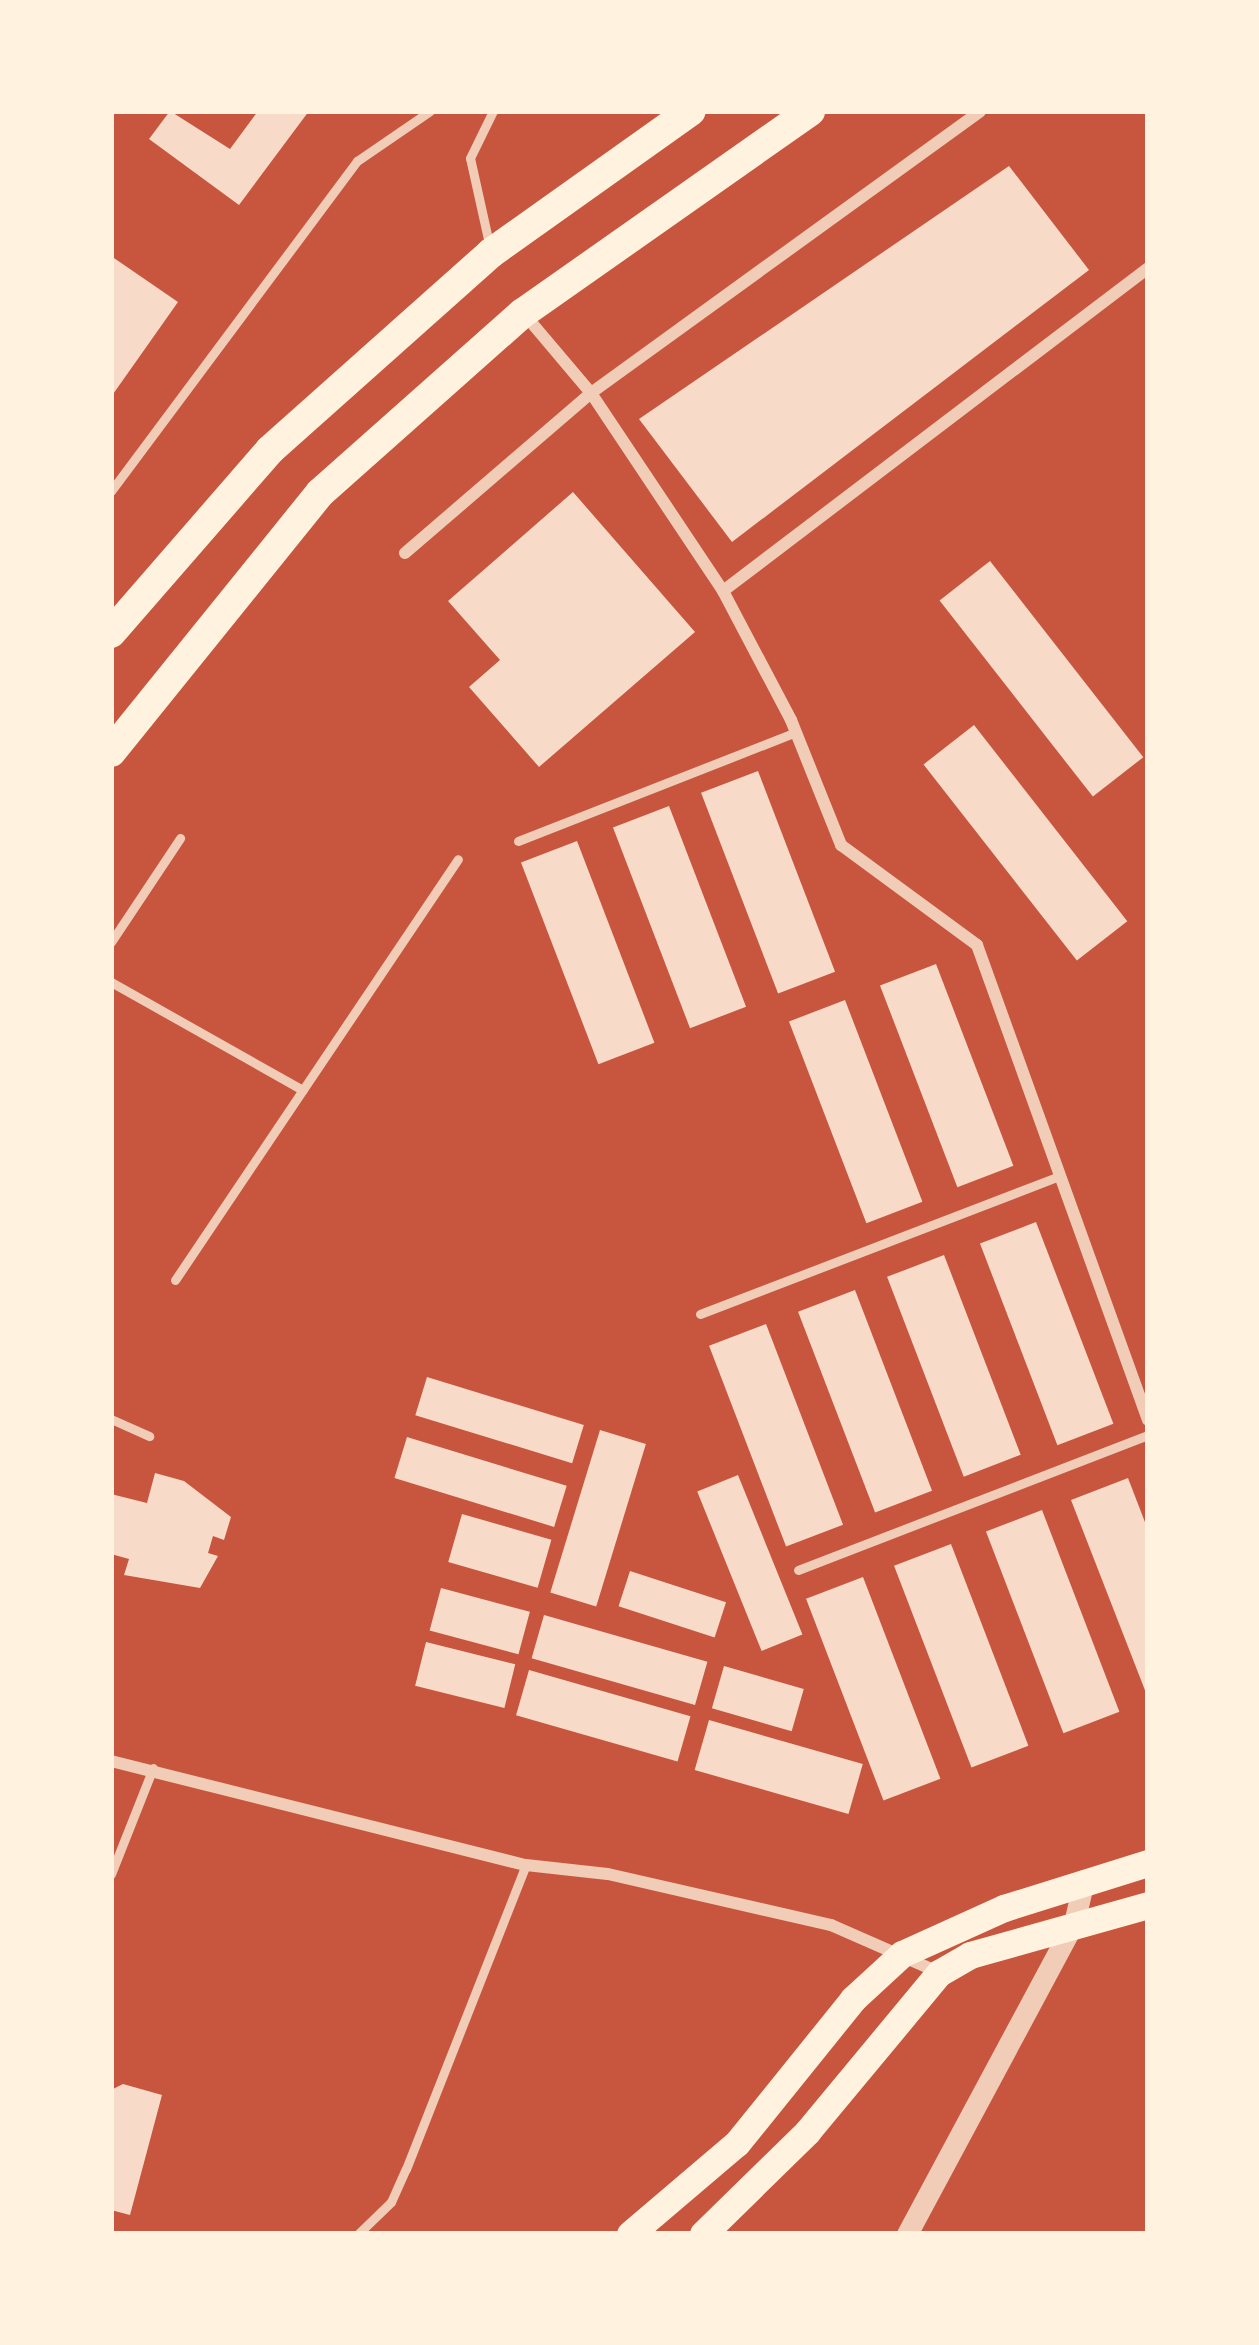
<!DOCTYPE html>
<html>
<head>
<meta charset="utf-8">
<style>
  body { margin:0 }
  #map { position:relative; width:1259px; height:2345px; overflow:hidden; background:#c8553d; font-family:"PT Sans",sans-serif }
  div>[style] { position:absolute }
  [style*='--x'] { left:calc(var(--x)*1px); top:calc(var(--y)*1px); width:calc(var(--w)*1px); rotate:calc(var(--a)*1deg) }
  .building>* { inset:0; background:#f7dbc8; transform-origin:0 0 }
  .service>* { height:9px; margin:-4.5px; padding:0 4.5px; transform-origin:4.5px; border-radius:4.5px; background:#f1ccb7 }
  .minor>* { height:12px; margin:-6px; padding:0 6px; transform-origin:6px; border-radius:6px; background:#f1ccb7 }
  .tertiary>* { height:21px; margin:-10.5px; padding:0 10.5px; transform-origin:10.5px; border-radius:10.5px; background:#f1ccb7 }
  .primary>* { height:27px; margin:-13.5px; padding:0 13.5px; transform-origin:13.5px; border-radius:13.5px; background:#fff3e0 }
  .trunk>* { height:30px; margin:-15px; padding:0 15px; transform-origin:15px; border-radius:15px; background:#fff3e0 }
  span { translate:-50% -50%; white-space:nowrap; text-align:center; line-height:1.15; -webkit-text-stroke:12px #fff3e0; paint-order:stroke }
  .frame { position:absolute; inset:0; border:114px solid #fff3e0; pointer-events:none }
</style>
</head>
<body>
<div id="map">
  <div class="building">
    <i style="clip-path:polygon(170px 111px,230px 149px,258px 111px,309px 111px,239px 205px,149px 139px)"></i>
    <i style="clip-path:polygon(1009px 166px,1089px 270px,732px 542px,639px 419px)"></i>
    <i style="clip-path:polygon(111px 256px,178px 302px,111px 397px)"></i>
    <i style="clip-path:polygon(573px 492px,695px 632px,539px 767px,469px 687px,500px 660px,448px 601px)"></i>
    <i style="left:990px;top:561px;width:249px;height:64px;rotate:52deg"></i>
    <i style="left:974px;top:725px;width:249px;height:64px;rotate:52deg"></i>
    <i style="left:758px;top:771px;width:215px;height:61px;rotate:69deg"></i>
    <i style="left:669px;top:806px;width:215px;height:60px;rotate:69deg"></i>
    <i style="left:577px;top:841px;width:216px;height:60px;rotate:69deg"></i>
    <i style="left:936px;top:964px;width:216px;height:60px;rotate:69deg"></i>
    <i style="left:845px;top:1000px;width:216px;height:60px;rotate:69deg"></i>
    <i style="left:1036px;top:1222px;width:216px;height:60px;rotate:69deg"></i>
    <i style="left:944px;top:1255px;width:214px;height:61px;rotate:69deg"></i>
    <i style="left:855px;top:1290px;width:215px;height:61px;rotate:69deg"></i>
    <i style="left:766px;top:1324px;width:215px;height:61px;rotate:69deg"></i>
    <i style="left:427px;top:1377px;width:164px;height:40px;rotate:17deg"></i>
    <i style="left:600px;top:1430px;width:48px;height:170px;rotate:17deg"></i>
    <i style="left:407px;top:1437px;width:167px;height:43px;rotate:17deg"></i>
    <i style="clip-path:polygon(155px 1473px,184px 1481px,231px 1517px,224px 1540px,213px 1536px,208px 1553px,218px 1556px,200px 1588px,124px 1575px,129px 1559px,111px 1554px,111px 1494px,147px 1503px)"></i>
    <i style="left:738px;top:1475px;width:172px;height:44px;rotate:68deg"></i>
    <i style="clip-path:polygon(1128px 1478px,1148px 1530px,1148px 1698px,1071px 1500px)"></i>
    <i style="left:1042px;top:1510px;width:216px;height:60px;rotate:69deg"></i>
    <i style="left:462px;top:1514px;width:93px;height:50px;rotate:16deg"></i>
    <i style="left:951px;top:1544px;width:216px;height:61px;rotate:69deg"></i>
    <i style="left:630px;top:1571px;width:101px;height:37px;rotate:18deg"></i>
    <i style="left:863px;top:1577px;width:216px;height:61px;rotate:69deg"></i>
    <i style="left:441px;top:1588px;width:92px;height:44px;rotate:15deg"></i>
    <i style="left:544px;top:1615px;width:170px;height:45px;rotate:16deg"></i>
    <i style="left:426px;top:1642px;width:92px;height:45px;rotate:14deg"></i>
    <i style="left:724px;top:1666px;width:83px;height:44px;rotate:16deg"></i>
    <i style="left:529px;top:1670px;width:168px;height:47px;rotate:16deg"></i>
    <i style="left:709px;top:1720px;width:160px;height:52px;rotate:16deg"></i>
    <i style="clip-path:polygon(123px 2084px,162px 2095px,130px 2215px,111px 2210px,111px 2090px)"></i>
  </div>
  <div class="service">
    <i style="--x:490;--y:248;--w:92;--a:-102.5"></i>
    <i style="--x:470;--y:158;--w:52;--a:-63.9"></i>
    <i style="--x:111;--y:491;--w:412;--a:-53.3"></i>
    <i style="--x:357;--y:161;--w:88;--a:-34.4"></i>
    <i style="--x:518;--y:841;--w:299;--a:-21.4"></i>
    <i style="--x:111;--y:942;--w:125;--a:-56.4"></i>
    <i style="--x:111;--y:982;--w:220;--a:29.4"></i>
    <i style="--x:175;--y:1280;--w:507;--a:-56.09"></i>
    <i style="--x:700;--y:1314;--w:386;--a:-21"></i>
    <i style="--x:111;--y:1419;--w:42;--a:24.1"></i>
    <i style="--x:798;--y:1570;--w:375;--a:-21.1"></i>
    <i style="--x:111;--y:1874;--w:114;--a:-68.4"></i>
    <i style="--x:358;--y:2234;--w:46;--a:-44.1"></i>
    <i style="--x:391;--y:2202;--w:36;--a:-66"></i>
    <i style="--x:406;--y:2169;--w:327;--a:-68.5"></i>
  </div>
  <div class="minor">
    <i style="--x:525;--y:315;--w:102;--a:49.8"></i>
    <i style="--x:591;--y:393;--w:238;--a:56.3"></i>
    <i style="--x:723;--y:591;--w:146;--a:62.2"></i>
    <i style="--x:791;--y:720;--w:135;--a:68.2"></i>
    <i style="--x:841;--y:845;--w:169;--a:36.3"></i>
    <i style="--x:977;--y:945;--w:505;--a:70.2"></i>
    <i style="--x:405;--y:553;--w:245;--a:-40.7"></i>
    <i style="--x:591;--y:393;--w:480;--a:-35.9"></i>
    <i style="--x:723;--y:591;--w:534;--a:-37.23"></i>
    <i style="--x:111;--y:1761;--w:428;--a:14.1"></i>
    <i style="--x:526;--y:1865;--w:82;--a:6.3"></i>
    <i style="--x:608;--y:1874;--w:229;--a:12.9"></i>
    <i style="--x:831;--y:1925;--w:117;--a:23.7"></i>
  </div>
  <div class="tertiary">
    <i style="--x:907;--y:2234;--w:353;--a:-61.8"></i>
    <i style="--x:1074;--y:1923;--w:44;--a:-76.9"></i>
  </div>
  <div class="primary">
    <i style="--x:630;--y:2234;--w:140;--a:-40.4"></i>
    <i style="--x:737;--y:2143;--w:185;--a:-51.1"></i>
    <i style="--x:853;--y:1999;--w:67;--a:-42.6"></i>
    <i style="--x:902;--y:1954;--w:112;--a:-24.3"></i>
    <i style="--x:1004;--y:1908;--w:151;--a:-17.4"></i>
    <i style="--x:703;--y:2234;--w:146;--a:-44.4"></i>
    <i style="--x:807;--y:2132;--w:207;--a:-50.3"></i>
    <i style="--x:939;--y:1973;--w:36;--a:-30"></i>
    <i style="--x:970;--y:1955;--w:185;--a:-15.7"></i>
  </div>
  <div class="trunk">
    <i style="--x:111;--y:633;--w:242;--a:-49"></i>
    <i style="--x:270;--y:450;--w:296;--a:-41.7"></i>
    <i style="--x:491;--y:253;--w:245;--a:-35.4"></i>
    <i style="--x:111;--y:752;--w:333;--a:-51.1"></i>
    <i style="--x:320;--y:493;--w:271;--a:-41.6"></i>
    <i style="--x:523;--y:313;--w:351;--a:-35.1"></i>
  </div>
  <div class="frame"></div>
</div>
</body>
</html>
